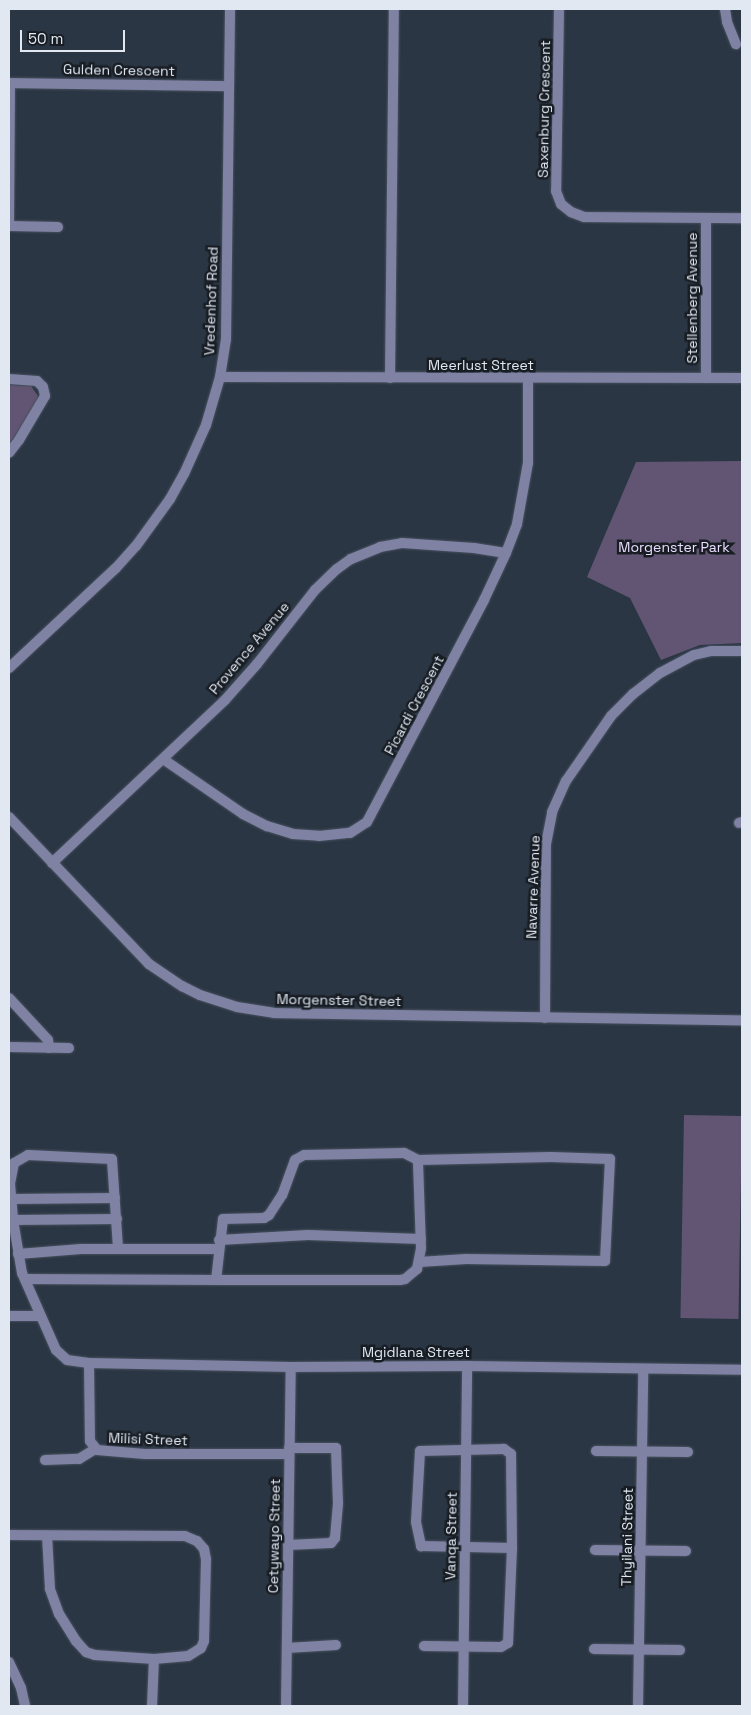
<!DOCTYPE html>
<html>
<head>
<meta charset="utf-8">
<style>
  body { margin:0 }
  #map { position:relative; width:751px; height:1715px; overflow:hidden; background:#2b3644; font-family:"Space Grotesk",sans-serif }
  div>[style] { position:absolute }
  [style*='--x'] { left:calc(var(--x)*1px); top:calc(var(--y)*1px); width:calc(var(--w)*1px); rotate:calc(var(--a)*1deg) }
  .green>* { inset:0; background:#625573; transform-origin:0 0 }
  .roads { filter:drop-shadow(0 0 1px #485260) drop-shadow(0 0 1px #485260) }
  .street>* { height:10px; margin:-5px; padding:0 5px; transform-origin:5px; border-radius:5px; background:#7f82a3 }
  span { translate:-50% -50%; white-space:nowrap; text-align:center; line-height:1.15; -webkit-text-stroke:5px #181d24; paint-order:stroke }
  .street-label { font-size:14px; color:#e1e8f2 }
  .park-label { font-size:14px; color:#ebddff }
  .frame { position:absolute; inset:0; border:10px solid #e1e8f2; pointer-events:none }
  .scale { position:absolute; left:20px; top:30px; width:105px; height:22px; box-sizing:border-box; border:2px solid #e1e8f2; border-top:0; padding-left:6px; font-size:15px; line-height:18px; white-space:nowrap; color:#e1e8f2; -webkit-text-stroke:4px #181d24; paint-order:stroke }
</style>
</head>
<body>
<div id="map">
  <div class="green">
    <i style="clip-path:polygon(9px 385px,31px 386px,38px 396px,36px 403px,9px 445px)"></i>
    <i style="clip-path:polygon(741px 388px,742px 643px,700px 645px,661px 660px,630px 598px,587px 577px,636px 462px,741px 461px)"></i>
    <i style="left:684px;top:1115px;width:58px;height:203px;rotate:1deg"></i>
  </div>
  <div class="roads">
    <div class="street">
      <i style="--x:559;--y:9;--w:182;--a:90.9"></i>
      <i style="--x:556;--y:191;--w:14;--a:69"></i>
      <i style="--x:561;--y:204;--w:13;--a:39"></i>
      <i style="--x:571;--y:212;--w:14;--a:21"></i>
      <i style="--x:584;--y:217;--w:158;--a:0.4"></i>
      <i style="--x:725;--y:9;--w:13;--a:81"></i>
      <i style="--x:727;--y:22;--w:24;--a:68"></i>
      <i style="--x:9;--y:83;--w:220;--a:0.8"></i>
      <i style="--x:10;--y:83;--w:143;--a:90.4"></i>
      <i style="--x:9;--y:226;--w:49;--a:1.2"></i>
      <i style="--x:220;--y:377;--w:522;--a:0.11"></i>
      <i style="--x:390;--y:378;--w:369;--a:-89.4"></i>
      <i style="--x:706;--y:378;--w:160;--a:-90"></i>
      <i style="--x:9;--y:379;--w:28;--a:4"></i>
      <i style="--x:37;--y:381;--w:8;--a:45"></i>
      <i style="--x:43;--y:387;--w:9;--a:77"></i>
      <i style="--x:45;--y:396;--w:51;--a:120.6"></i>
      <i style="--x:19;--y:440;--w:16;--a:128"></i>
      <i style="--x:9;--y:668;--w:146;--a:-43.1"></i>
      <i style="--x:116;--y:568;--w:30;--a:-48"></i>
      <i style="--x:136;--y:546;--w:58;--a:-54.1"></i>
      <i style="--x:170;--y:499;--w:29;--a:-61"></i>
      <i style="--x:184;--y:474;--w:54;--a:-65.8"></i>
      <i style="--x:206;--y:425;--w:50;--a:-73.7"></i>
      <i style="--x:220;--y:377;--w:38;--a:-81"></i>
      <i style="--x:226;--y:339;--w:330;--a:-89.3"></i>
      <i style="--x:163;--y:759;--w:97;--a:34.5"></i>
      <i style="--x:243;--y:814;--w:27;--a:27"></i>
      <i style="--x:267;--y:826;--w:27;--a:17"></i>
      <i style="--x:293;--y:834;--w:26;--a:4"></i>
      <i style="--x:319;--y:836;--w:31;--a:-6"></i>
      <i style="--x:350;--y:833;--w:20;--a:-33"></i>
      <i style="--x:367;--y:822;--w:251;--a:-62.2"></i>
      <i style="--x:484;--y:600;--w:52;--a:-64.9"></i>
      <i style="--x:506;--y:553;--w:31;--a:-69"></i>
      <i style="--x:517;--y:524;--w:62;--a:-79.8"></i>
      <i style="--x:528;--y:463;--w:84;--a:-90"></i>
      <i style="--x:9;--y:817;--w:203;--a:46.4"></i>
      <i style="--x:149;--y:964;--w:40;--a:34"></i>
      <i style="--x:182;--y:986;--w:20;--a:27"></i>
      <i style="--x:200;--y:995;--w:39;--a:18"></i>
      <i style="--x:237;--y:1007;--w:37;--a:9"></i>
      <i style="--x:274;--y:1013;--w:468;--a:0.9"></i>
      <i style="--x:739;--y:823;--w:3;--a:-18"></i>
      <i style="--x:52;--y:863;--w:238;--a:-43.3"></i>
      <i style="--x:225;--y:700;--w:48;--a:-48.4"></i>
      <i style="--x:257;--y:664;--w:94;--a:-51.9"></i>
      <i style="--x:315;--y:590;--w:30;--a:-44"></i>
      <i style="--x:337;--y:569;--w:17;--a:-36"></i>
      <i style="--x:351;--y:559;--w:31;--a:-22"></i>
      <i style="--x:380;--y:547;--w:22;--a:-10"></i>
      <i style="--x:402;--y:543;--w:72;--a:4"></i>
      <i style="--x:474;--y:548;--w:32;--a:9"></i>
      <i style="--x:9;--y:998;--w:57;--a:47.1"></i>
      <i style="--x:48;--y:1040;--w:8;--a:83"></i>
      <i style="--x:545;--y:1018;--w:174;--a:-89.7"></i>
      <i style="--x:546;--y:844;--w:33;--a:-79"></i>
      <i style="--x:552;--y:812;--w:34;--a:-66"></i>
      <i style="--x:566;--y:781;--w:79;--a:-55.3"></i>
      <i style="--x:611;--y:716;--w:31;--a:-45"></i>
      <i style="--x:633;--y:694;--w:34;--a:-38"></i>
      <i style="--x:660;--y:673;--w:38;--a:-28"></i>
      <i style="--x:694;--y:655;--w:17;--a:-13"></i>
      <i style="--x:711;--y:651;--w:31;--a:0"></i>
      <i style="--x:9;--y:1047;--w:60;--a:1"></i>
      <i style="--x:418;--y:1160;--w:133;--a:-1.3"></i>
      <i style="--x:551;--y:1157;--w:59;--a:1.9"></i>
      <i style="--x:610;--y:1159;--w:102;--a:92.8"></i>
      <i style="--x:605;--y:1261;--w:139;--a:-179.2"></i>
      <i style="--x:466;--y:1259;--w:47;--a:176.3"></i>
      <i style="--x:11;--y:1199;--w:104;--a:-0.6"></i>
      <i style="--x:13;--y:1220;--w:104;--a:-0.6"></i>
      <i style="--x:219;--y:1240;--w:89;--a:-3.2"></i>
      <i style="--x:308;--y:1235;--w:113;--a:2"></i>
      <i style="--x:118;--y:1248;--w:89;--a:-93.9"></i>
      <i style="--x:112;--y:1159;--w:84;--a:-177.3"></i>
      <i style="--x:28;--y:1155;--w:16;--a:150"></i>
      <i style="--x:14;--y:1163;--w:21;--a:101"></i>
      <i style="--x:10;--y:1184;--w:36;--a:85"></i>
      <i style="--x:13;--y:1220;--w:54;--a:80.4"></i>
      <i style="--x:22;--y:1273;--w:84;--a:66.2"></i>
      <i style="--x:56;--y:1350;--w:15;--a:42"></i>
      <i style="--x:67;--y:1360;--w:22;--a:8"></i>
      <i style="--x:89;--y:1363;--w:202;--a:1.1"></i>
      <i style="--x:291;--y:1367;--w:176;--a:-0.3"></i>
      <i style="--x:467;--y:1366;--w:275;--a:0.8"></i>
      <i style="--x:18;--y:1254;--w:63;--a:-4.5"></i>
      <i style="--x:81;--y:1249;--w:138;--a:0"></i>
      <i style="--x:25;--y:1279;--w:191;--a:0.3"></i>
      <i style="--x:216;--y:1280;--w:184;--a:0"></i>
      <i style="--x:400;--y:1280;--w:5;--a:-11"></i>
      <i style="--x:405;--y:1279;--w:16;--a:-40"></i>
      <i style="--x:417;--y:1269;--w:21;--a:-79"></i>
      <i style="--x:421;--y:1248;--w:88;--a:-92"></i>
      <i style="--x:418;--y:1160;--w:16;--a:-153"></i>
      <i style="--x:404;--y:1153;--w:100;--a:178.9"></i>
      <i style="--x:304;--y:1155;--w:10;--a:151"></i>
      <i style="--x:295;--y:1160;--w:37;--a:110"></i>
      <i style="--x:282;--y:1195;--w:24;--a:123"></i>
      <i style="--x:269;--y:1215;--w:6;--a:149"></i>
      <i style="--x:264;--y:1218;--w:41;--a:178.6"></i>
      <i style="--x:223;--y:1219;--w:61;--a:96.5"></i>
      <i style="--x:9;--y:1316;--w:31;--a:0"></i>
      <i style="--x:89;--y:1363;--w:78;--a:89.3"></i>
      <i style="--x:90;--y:1441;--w:11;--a:52"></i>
      <i style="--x:97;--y:1450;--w:48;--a:4.8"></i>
      <i style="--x:145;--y:1454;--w:144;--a:0"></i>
      <i style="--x:596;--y:1451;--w:92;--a:0.6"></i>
      <i style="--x:45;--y:1460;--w:34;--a:-2"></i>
      <i style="--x:79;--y:1459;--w:19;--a:-32"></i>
      <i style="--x:9;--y:1535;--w:176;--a:0.3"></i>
      <i style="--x:185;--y:1536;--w:13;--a:23"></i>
      <i style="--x:197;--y:1541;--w:11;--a:49"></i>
      <i style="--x:204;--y:1549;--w:10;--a:79"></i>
      <i style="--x:206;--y:1559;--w:82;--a:91.4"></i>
      <i style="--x:204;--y:1641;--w:8;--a:113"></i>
      <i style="--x:201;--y:1648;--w:15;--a:148"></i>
      <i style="--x:188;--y:1656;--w:34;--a:175"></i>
      <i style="--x:154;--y:1659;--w:59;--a:-176.1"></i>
      <i style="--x:95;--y:1655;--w:9;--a:-162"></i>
      <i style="--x:86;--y:1652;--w:15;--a:-132"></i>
      <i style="--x:76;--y:1641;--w:32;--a:-122"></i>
      <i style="--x:59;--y:1614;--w:27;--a:-110"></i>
      <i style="--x:50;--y:1589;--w:53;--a:-93.2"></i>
      <i style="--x:288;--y:1545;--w:43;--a:-2.7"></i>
      <i style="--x:331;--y:1543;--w:6;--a:-51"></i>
      <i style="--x:335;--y:1538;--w:35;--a:-85"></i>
      <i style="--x:338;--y:1503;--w:55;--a:-92.1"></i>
      <i style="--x:336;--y:1448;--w:47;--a:180"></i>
      <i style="--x:595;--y:1550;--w:91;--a:0.6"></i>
      <i style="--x:424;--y:1646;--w:77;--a:0.7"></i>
      <i style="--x:501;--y:1647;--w:8;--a:-30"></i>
      <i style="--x:508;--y:1643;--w:95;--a:-87.6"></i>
      <i style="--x:512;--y:1548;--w:94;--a:-90.6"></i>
      <i style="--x:511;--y:1454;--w:9;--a:-144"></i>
      <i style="--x:504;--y:1449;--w:84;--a:178.6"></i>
      <i style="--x:420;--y:1451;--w:71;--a:93.2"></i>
      <i style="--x:416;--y:1522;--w:25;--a:78"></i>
      <i style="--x:421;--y:1546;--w:91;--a:1.3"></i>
      <i style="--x:287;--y:1648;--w:49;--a:-3.5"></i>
      <i style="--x:594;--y:1649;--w:86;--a:0.7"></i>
      <i style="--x:9;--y:1662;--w:29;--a:65"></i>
      <i style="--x:21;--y:1688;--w:18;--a:77"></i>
      <i style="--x:152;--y:1706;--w:47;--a:-87.6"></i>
      <i style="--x:286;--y:1706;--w:339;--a:-89.2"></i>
      <i style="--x:463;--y:1706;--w:340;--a:-89.3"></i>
      <i style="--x:638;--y:1706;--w:337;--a:-89.1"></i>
    </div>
  </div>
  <div class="street-label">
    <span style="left:119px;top:70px;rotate:1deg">Gulden Crescent</span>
    <span style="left:544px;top:109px;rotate:-89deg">Saxenburg Crescent</span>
    <span style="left:692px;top:298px;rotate:-90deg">Stellenberg Avenue</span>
    <span style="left:211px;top:301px;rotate:-88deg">Vredenhof Road</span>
    <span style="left:481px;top:365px">Meerlust Street</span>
    <span style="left:249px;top:648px;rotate:-50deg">Provence Avenue</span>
    <span style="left:414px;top:705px;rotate:-62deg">Picardi Crescent</span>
    <span style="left:533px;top:887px;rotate:-88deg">Navarre Avenue</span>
    <span style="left:339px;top:1000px;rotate:1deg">Morgenster Street</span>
    <span style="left:416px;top:1352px">Mgidlana Street</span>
    <span style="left:148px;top:1439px;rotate:2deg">Milisi Street</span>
    <span style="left:274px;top:1536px;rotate:-89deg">Cetywayo Street</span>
    <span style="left:451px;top:1536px;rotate:-89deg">Vanqa Street</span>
    <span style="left:627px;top:1537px;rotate:-89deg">Thyilani Street</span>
  </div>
  <div class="park-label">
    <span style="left:674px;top:547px">Morgenster Park</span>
  </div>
  <div class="frame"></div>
  <div class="scale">50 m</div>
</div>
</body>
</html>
